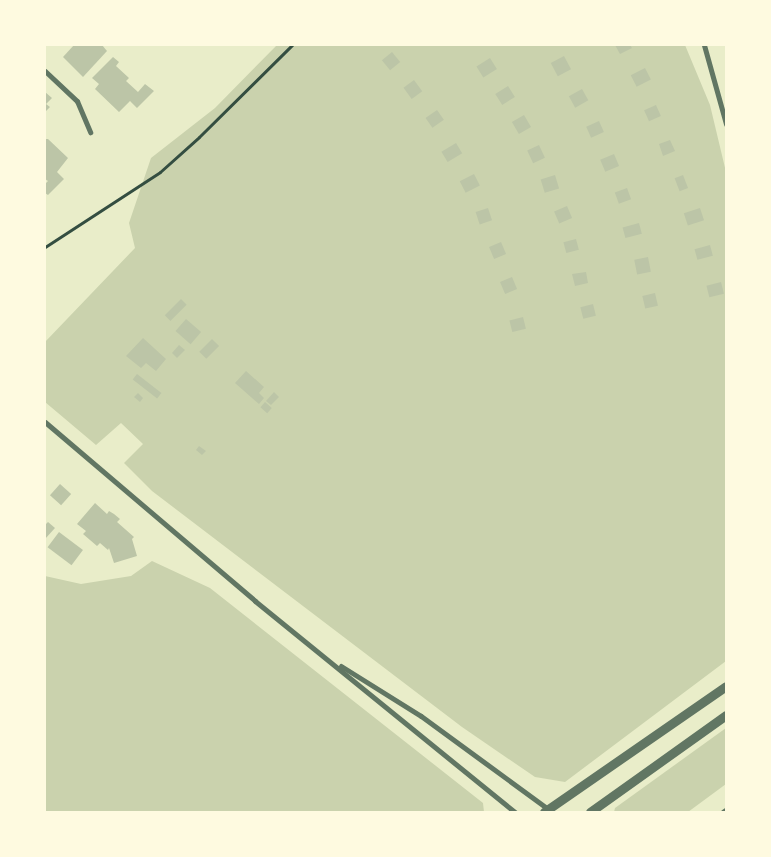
<!DOCTYPE html>
<html>
<head>
<meta charset="utf-8">
<style>
  body { margin:0 }
  #map { position:relative; width:771px; height:857px; overflow:hidden; background:#e9edc9; font-family:Ubuntu,sans-serif }
  div>[style] { position:absolute }
  [style*='--x'] { left:calc(var(--x)*1px); top:calc(var(--y)*1px); width:calc(var(--w)*1px); rotate:calc(var(--a)*1deg) }
  .green>* { inset:0; background:#cad2ad }
  .building>* { inset:0; background:#bcc5a7; transform-origin:0 0 }
  .path>* { height:3px; margin:-1.5px; padding:0 1.5px; transform-origin:1.5px; border-radius:1.5px; background:#344e41 }
  .service>* { height:4px; margin:-2px; padding:0 2px; transform-origin:2px; border-radius:2px; background:#617663 }
  .minor>* { height:5px; margin:-2.5px; padding:0 2.5px; transform-origin:2.5px; border-radius:2.5px; background:#617663 }
  .tertiary>* { height:9px; margin:-4.5px; padding:0 4.5px; transform-origin:4.5px; border-radius:4.5px; background:#617663 }
  span { translate:-50% -50%; white-space:nowrap; text-align:center; line-height:1.15; -webkit-text-stroke:4.5px #fefae0; paint-order:stroke }
  .frame { position:absolute; inset:0; border:46px solid #fefae0; pointer-events:none }
</style>
</head>
<body>
<div id="map">
  <div class="green">
    <i style="clip-path:polygon(277px 45px,685px 45px,710px 105px,726px 172px,726px 661px,565px 782px,535px 777px,462px 727px,152px 491px,124px 463px,143px 444px,121px 423px,96px 445px,45px 402px,45px 342px,135px 248px,129px 223px,151px 158px,215px 108px)"></i>
    <i style="clip-path:polygon(152px 561px,210px 588px,483px 803px,484px 812px,45px 812px,45px 576px,81px 584px,131px 576px)"></i>
    <i style="clip-path:polygon(726px 728px,726px 784px,688px 812px,614px 812px,615px 808px)"></i>
  </div>
  <div class="building">
    <i style="clip-path:polygon(74px 45px,102px 45px,107px 51px,83px 77px,63px 57px)"></i>
    <i style="clip-path:polygon(615px 45px,630px 45px,632px 48px,620px 54px)"></i>
    <i style="left:392px;top:52px;width:13px;height:13px;rotate:51deg"></i>
    <i style="left:564px;top:56px;width:15px;height:15px;rotate:62deg"></i>
    <i style="clip-path:polygon(113px 57px,119px 62px,116px 66px,129px 78px,126px 81px,138px 92px,145px 84px,154px 91px,137px 108px,130px 101px,119px 112px,95px 89px,99px 84px,92px 78px)"></i>
    <i style="left:490px;top:58px;width:13px;height:16px;rotate:58deg"></i>
    <i style="left:645px;top:68px;width:13px;height:16px;rotate:63deg"></i>
    <i style="left:414px;top:80px;width:14px;height:13px;rotate:54deg"></i>
    <i style="left:508px;top:86px;width:13px;height:15px;rotate:58deg"></i>
    <i style="left:582px;top:89px;width:13px;height:15px;rotate:61deg"></i>
    <i style="clip-path:polygon(45px 92px,52px 98px,46px 104px,50px 107px,45px 112px)"></i>
    <i style="left:656px;top:105px;width:12px;height:13px;rotate:66deg"></i>
    <i style="left:437px;top:110px;width:12px;height:14px;rotate:55deg"></i>
    <i style="left:524px;top:115px;width:14px;height:14px;rotate:60deg"></i>
    <i style="left:599px;top:121px;width:12px;height:14px;rotate:66deg"></i>
    <i style="clip-path:polygon(46px 139px,48px 139px,68px 158px,57px 172px,64px 179px,48px 195px,45px 193px,45px 184px,48px 181px,45px 179px)"></i>
    <i style="clip-path:polygon(670px 140px,675px 151px,663px 156px,659px 144px)"></i>
    <i style="left:456px;top:143px;width:12px;height:17px;rotate:59deg"></i>
    <i style="left:539px;top:145px;width:14px;height:13px;rotate:65deg"></i>
    <i style="left:614px;top:154px;width:13px;height:15px;rotate:67deg"></i>
    <i style="left:474px;top:174px;width:13px;height:16px;rotate:63deg"></i>
    <i style="left:555px;top:175px;width:14px;height:15px;rotate:73deg"></i>
    <i style="left:683px;top:175px;width:14px;height:9px;rotate:69deg"></i>
    <i style="left:627px;top:188px;width:12px;height:13px;rotate:70deg"></i>
    <i style="left:567px;top:206px;width:13px;height:14px;rotate:67deg"></i>
    <i style="left:488px;top:208px;width:13px;height:13px;rotate:72deg"></i>
    <i style="left:700px;top:208px;width:13px;height:17px;rotate:72deg"></i>
    <i style="left:639px;top:223px;width:11px;height:17px;rotate:75deg"></i>
    <i style="left:576px;top:239px;width:11px;height:13px;rotate:75deg"></i>
    <i style="left:501px;top:242px;width:13px;height:13px;rotate:67deg"></i>
    <i style="left:710px;top:245px;width:11px;height:16px;rotate:75deg"></i>
    <i style="left:648px;top:257px;width:15px;height:14px;rotate:79deg"></i>
    <i style="clip-path:polygon(586px 272px,588px 283px,575px 286px,572px 274px)"></i>
    <i style="left:512px;top:277px;width:13px;height:13px;rotate:67deg"></i>
    <i style="left:721px;top:282px;width:12px;height:15px;rotate:76deg"></i>
    <i style="left:655px;top:293px;width:13px;height:13px;rotate:77deg"></i>
    <i style="left:181px;top:299px;width:8px;height:23px;rotate:45deg"></i>
    <i style="left:593px;top:304px;width:12px;height:13px;rotate:76deg"></i>
    <i style="left:523px;top:317px;width:12px;height:14px;rotate:76deg"></i>
    <i style="left:186px;top:319px;width:20px;height:16px;rotate:41deg"></i>
    <i style="clip-path:polygon(143px 338px,166px 359px,156px 371px,146px 363px,141px 368px,126px 356px)"></i>
    <i style="left:212px;top:339px;width:10px;height:18px;rotate:45deg"></i>
    <i style="clip-path:polygon(179px 345px,185px 350px,177px 358px,172px 353px)"></i>
    <i style="clip-path:polygon(246px 371px,264px 387px,259px 393px,264px 398px,259px 404px,235px 383px)"></i>
    <i style="left:137px;top:374px;width:31px;height:7px;rotate:38deg"></i>
    <i style="clip-path:polygon(274px 392px,279px 397px,271px 405px,266px 401px)"></i>
    <i style="clip-path:polygon(138px 393px,143px 398px,140px 402px,134px 397px)"></i>
    <i style="left:265px;top:402px;width:9px;height:7px;rotate:41deg"></i>
    <i style="clip-path:polygon(199px 446px,206px 451px,202px 455px,196px 450px)"></i>
    <i style="left:60px;top:484px;width:15px;height:15px;rotate:42deg"></i>
    <i style="clip-path:polygon(95px 503px,107px 514px,109px 511px,114px 514px,120px 519px,117px 522px,134px 537px,132px 539px,137px 556px,114px 563px,109px 548px,108px 550px,100px 543px,97px 546px,83px 534px,86px 531px,77px 524px)"></i>
    <i style="clip-path:polygon(48px 522px,55px 528px,45px 539px,45px 525px)"></i>
    <i style="left:59px;top:532px;width:30px;height:19px;rotate:37deg"></i>
  </div>
  <div class="path">
    <i style="--x:45;--y:247;--w:137;--a:-33.1"></i>
    <i style="--x:160;--y:172;--w:52;--a:-41.9"></i>
    <i style="--x:199;--y:137;--w:131;--a:-44.7"></i>
  </div>
  <div class="service">
    <i style="--x:723;--y:812;--w:4;--a:-34"></i>
  </div>
  <div class="minor">
    <i style="--x:704;--y:45;--w:82;--a:74.4"></i>
    <i style="--x:45;--y:71;--w:44;--a:43.2"></i>
    <i style="--x:77;--y:101;--w:34;--a:67"></i>
    <i style="--x:45;--y:422;--w:276;--a:40.4"></i>
    <i style="--x:255;--y:601;--w:335;--a:39.1"></i>
    <i style="--x:341;--y:666;--w:94;--a:32"></i>
    <i style="--x:421;--y:716;--w:157;--a:36.2"></i>
  </div>
  <div class="tertiary">
    <i style="--x:544;--y:812;--w:221;--a:-34.7"></i>
    <i style="--x:590;--y:812;--w:167;--a:-35.5"></i>
  </div>
  <div class="frame"></div>
</div>
</body>
</html>
